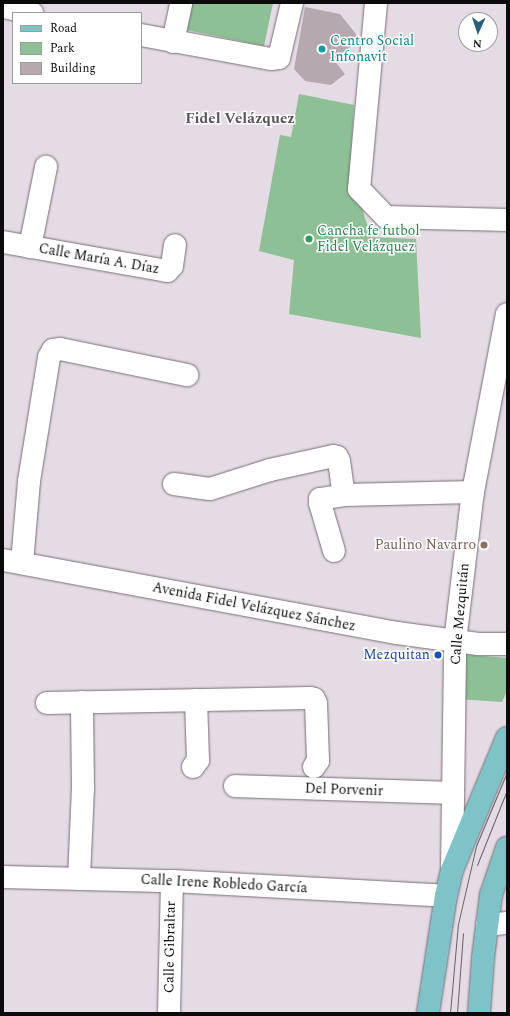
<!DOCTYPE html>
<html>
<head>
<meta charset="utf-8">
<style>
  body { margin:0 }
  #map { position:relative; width:510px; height:1016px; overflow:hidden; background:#e5dbe5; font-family:Spectral,serif }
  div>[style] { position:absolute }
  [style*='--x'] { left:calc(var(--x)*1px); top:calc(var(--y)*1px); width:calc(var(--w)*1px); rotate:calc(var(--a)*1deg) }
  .green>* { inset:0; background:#8dc094 }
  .building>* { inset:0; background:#b6a8af }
  .roads { filter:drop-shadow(0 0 1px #776e77) drop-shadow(0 0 1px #776e77) }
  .minor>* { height:22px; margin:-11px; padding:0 11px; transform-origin:11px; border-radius:11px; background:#fff }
  .major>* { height:22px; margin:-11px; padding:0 11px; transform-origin:11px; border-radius:11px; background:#7ec3c8 }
  .tram>* { height:1px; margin:-0.5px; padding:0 0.5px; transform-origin:0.5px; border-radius:0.5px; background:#686268 }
  .dots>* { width:11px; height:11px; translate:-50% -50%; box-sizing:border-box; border:2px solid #fff; border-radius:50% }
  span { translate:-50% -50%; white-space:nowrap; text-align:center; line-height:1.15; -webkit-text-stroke:3px #fff; paint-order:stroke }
  .culture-label { font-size:14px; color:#0d838f }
  .left { translate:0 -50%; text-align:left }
  .leisure-label { font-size:14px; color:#27864d }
  .street-label { font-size:14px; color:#0d0a0d }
  .education-label { font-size:14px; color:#785e54 }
  .right { translate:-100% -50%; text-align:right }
  .transit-label { font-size:14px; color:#164399 }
  .neighbourhood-label { font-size:15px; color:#5b535b; font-weight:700 }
  .frame { position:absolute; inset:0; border:4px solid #0d0a0d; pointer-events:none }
  .legend { position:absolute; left:12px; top:12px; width:130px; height:72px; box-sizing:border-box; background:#fff; border:1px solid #9e9d9e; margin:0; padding:5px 7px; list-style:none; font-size:12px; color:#0d0a0d }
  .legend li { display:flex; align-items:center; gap:8px; height:20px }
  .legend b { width:20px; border:1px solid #9e9d9e }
  .north { position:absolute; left:458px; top:12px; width:40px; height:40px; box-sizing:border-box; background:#fff; border:1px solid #9e9d9e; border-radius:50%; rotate:183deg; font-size:11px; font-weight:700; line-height:16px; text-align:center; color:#0d0a0d }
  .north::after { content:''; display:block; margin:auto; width:14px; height:18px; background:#266179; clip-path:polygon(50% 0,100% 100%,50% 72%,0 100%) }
</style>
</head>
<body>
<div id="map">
  <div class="green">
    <i style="clip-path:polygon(177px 3px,273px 3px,264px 46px,172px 27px)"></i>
    <i style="clip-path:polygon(299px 94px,354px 105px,350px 170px,371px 237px,416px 239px,421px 338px,289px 314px,294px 260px,259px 251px,280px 135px,291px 137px)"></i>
    <i style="clip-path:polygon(458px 654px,507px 658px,507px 691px,502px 702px,457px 699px)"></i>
  </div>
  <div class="building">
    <i style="clip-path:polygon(305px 7px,340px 14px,360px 39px,334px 60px,345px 74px,331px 85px,305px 81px,294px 69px)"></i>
  </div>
  <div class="roads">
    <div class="minor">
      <i style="--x:376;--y:3;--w:187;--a:95.2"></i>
      <i style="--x:359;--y:189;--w:39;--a:46"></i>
      <i style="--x:386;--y:217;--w:121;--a:1.4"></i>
      <i style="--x:3;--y:7;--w:30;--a:12"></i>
      <i style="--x:141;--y:35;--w:132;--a:10.5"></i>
      <i style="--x:271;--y:59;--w:8;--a:-7"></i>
      <i style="--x:279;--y:58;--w:57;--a:-76.7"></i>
      <i style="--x:173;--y:42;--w:40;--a:-78"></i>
      <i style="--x:3;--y:242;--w:167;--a:10"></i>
      <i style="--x:167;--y:271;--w:7;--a:-45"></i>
      <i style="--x:172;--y:266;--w:21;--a:-82"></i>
      <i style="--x:30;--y:247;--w:82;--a:-78.7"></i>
      <i style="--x:174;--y:484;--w:36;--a:8"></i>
      <i style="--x:210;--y:489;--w:63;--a:-17.6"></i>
      <i style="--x:270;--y:470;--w:65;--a:-12.5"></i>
      <i style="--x:333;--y:456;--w:4;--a:14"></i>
      <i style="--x:337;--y:457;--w:4;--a:63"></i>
      <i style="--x:339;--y:461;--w:34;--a:82"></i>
      <i style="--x:334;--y:551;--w:50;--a:-106.3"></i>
      <i style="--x:320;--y:503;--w:4;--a:-90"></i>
      <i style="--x:320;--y:499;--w:24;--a:-9"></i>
      <i style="--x:344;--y:495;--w:129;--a:-1.3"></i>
      <i style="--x:3;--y:560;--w:401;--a:10.5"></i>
      <i style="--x:397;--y:633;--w:82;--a:7.7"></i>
      <i style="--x:478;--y:644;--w:29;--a:0"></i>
      <i style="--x:22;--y:563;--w:82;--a:-85.1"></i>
      <i style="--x:29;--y:481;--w:126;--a:-80.8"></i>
      <i style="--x:49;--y:357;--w:8;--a:-60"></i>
      <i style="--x:53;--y:350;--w:7;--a:-8"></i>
      <i style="--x:60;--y:349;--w:130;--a:11.6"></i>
      <i style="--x:47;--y:703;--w:263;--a:-1.1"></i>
      <i style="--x:310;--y:698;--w:4;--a:14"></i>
      <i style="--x:314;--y:699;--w:4;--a:63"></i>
      <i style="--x:316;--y:703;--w:58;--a:88"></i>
      <i style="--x:318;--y:761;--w:7;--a:124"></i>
      <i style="--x:193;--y:767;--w:9;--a:-54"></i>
      <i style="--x:198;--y:760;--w:60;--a:-91.9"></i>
      <i style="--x:235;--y:786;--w:217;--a:1.8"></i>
      <i style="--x:452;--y:870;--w:228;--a:-89.2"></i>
      <i style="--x:455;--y:642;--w:151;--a:-83.2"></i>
      <i style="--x:473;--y:492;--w:181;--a:-79.2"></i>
      <i style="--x:3;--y:877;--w:169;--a:1.4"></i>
      <i style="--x:172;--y:881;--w:274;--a:3.1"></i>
      <i style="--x:79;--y:879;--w:90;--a:-87.5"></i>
      <i style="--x:83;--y:789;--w:87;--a:-90.7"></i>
      <i style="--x:487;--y:925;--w:20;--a:-6"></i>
      <i style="--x:169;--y:1013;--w:132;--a:-88.7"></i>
    </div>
    <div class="major">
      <i style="--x:428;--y:1013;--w:118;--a:-81.3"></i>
      <i style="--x:446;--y:896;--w:27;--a:-77"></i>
      <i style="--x:452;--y:870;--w:143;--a:-67.4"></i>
      <i style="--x:479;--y:1013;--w:55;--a:-85.8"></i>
      <i style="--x:483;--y:958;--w:64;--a:-82.8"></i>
      <i style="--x:491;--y:895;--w:50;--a:-71.2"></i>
    </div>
  </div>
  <div class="tram">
    <i style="--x:477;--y:865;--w:81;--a:-68.2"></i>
    <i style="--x:450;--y:1013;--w:89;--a:-84.9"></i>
    <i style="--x:458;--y:924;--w:80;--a:-77"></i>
    <i style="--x:476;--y:846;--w:80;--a:-67.3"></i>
    <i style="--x:457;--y:1013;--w:80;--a:-85.7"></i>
  </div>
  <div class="dots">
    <i style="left:322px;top:49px;background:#0f9aa8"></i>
    <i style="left:309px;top:239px;background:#2e9e5b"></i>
    <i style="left:484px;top:545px;background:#8d6e63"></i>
    <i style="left:438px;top:655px;background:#1a4fb4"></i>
  </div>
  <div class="culture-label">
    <span class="left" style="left:330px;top:49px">Centro Social<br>Infonavit</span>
  </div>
  <div class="leisure-label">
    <span class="left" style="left:317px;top:239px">Cancha fe futbol<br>Fidel Velázquez</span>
  </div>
  <div class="street-label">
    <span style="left:99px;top:259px;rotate:10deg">Calle María A. Díaz</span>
    <span style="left:254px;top:607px;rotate:11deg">Avenida Fidel Velázquez Sánchez</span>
    <span style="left:460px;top:614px;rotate:-85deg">Calle Mezquitán</span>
    <span style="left:344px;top:790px;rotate:2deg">Del Porvenir</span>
    <span style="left:224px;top:884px;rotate:3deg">Calle Irene Robledo García</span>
    <span style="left:170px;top:947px;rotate:-89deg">Calle Gibraltar</span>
  </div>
  <div class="education-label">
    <span class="right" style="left:476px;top:545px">Paulino Navarro</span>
  </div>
  <div class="transit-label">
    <span class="right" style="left:430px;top:655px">Mezquitan</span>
  </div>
  <div class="neighbourhood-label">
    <span style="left:240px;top:119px">Fidel Velázquez</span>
  </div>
  <div class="frame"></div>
  <ul class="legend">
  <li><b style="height:5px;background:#7ec3c8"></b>Road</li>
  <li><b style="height:11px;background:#8dc094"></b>Park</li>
  <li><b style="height:11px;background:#b6a8af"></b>Building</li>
  </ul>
  <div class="north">N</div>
</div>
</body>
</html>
